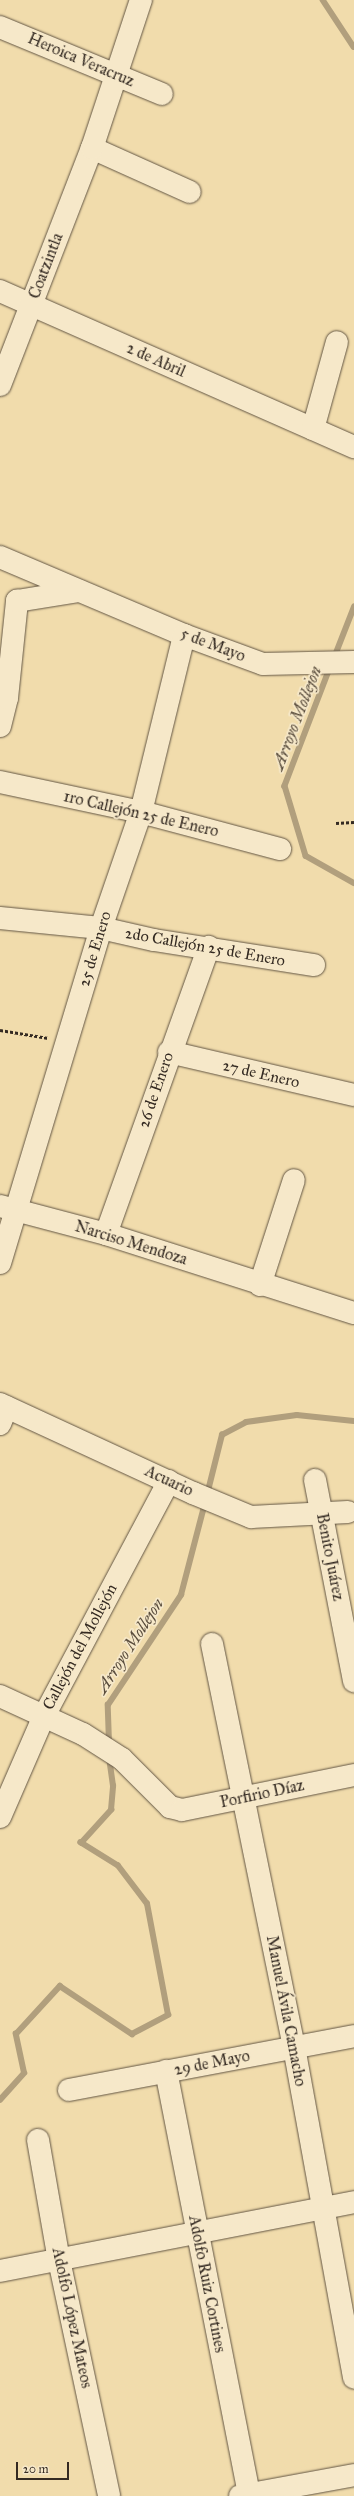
<!DOCTYPE html>
<html>
<head>
<meta charset="utf-8">
<style>
  body { margin:0 }
  #map { position:relative; width:354px; height:2496px; overflow:hidden; background:#f1dcac; font-family:"IM FELL Great Primer",serif }
  div>[style] { position:absolute }
  [style*='--x'] { left:calc(var(--x)*1px); top:calc(var(--y)*1px); width:calc(var(--w)*1px); rotate:calc(var(--a)*1deg) }
  .stream>* { height:5.5px; margin:-2.75px; padding:0 2.75px; transform-origin:2.75px; border-radius:2.75px; background:#b19f7d }
  .path>* { height:2.5px; margin-top:-1.25px; transform-origin:0; background:repeating-linear-gradient(90deg,#342a22 0 3px,transparent 0 5px) }
  .roads { filter:drop-shadow(0 0 1px #635644) drop-shadow(0 0 1px #635644) }
  .minor>* { height:22px; margin:-11px; padding:0 11px; transform-origin:11px; border-radius:11px; background:#f6e8c9 }
  span { translate:-50% -50%; white-space:nowrap; text-align:center; line-height:1.15; -webkit-text-stroke:3.5px #f6e8c9; paint-order:stroke }
  .street-label { font-size:16px; color:#342a22 }
  .water-label { font-size:17px; color:#5a4d3d; font-style:italic }
  .scale { position:absolute; left:16px; top:2462px; width:53px; height:18px; box-sizing:border-box; border:2px solid #342a22; border-top:0; padding-left:5px; font-size:12px; line-height:14px; white-space:nowrap; color:#342a22; -webkit-text-stroke:3px #f6e8c9; paint-order:stroke }
</style>
</head>
<body>
<div id="map">
  <div class="stream">
    <i style="--x:323;--y:0;--w:56;--a:56.6"></i>
    <i style="--x:334;--y:658;--w:55;--a:-68.6"></i>
    <i style="--x:331;--y:666;--w:129;--a:111"></i>
    <i style="--x:285;--y:786;--w:73;--a:73.3"></i>
    <i style="--x:306;--y:856;--w:55;--a:29.4"></i>
    <i style="--x:207;--y:1495;--w:62;--a:-76"></i>
    <i style="--x:222;--y:1435;--w:27;--a:-28"></i>
    <i style="--x:246;--y:1422;--w:51;--a:-7.8"></i>
    <i style="--x:297;--y:1415;--w:57;--a:6"></i>
    <i style="--x:109;--y:1743;--w:38;--a:-92"></i>
    <i style="--x:108;--y:1705;--w:132;--a:-56.4"></i>
    <i style="--x:181;--y:1595;--w:95;--a:-75.4"></i>
    <i style="--x:0;--y:2100;--w:36;--a:-48"></i>
    <i style="--x:24;--y:2073;--w:40;--a:-102"></i>
    <i style="--x:16;--y:2034;--w:65;--a:-47.5"></i>
    <i style="--x:60;--y:1986;--w:87;--a:33.7"></i>
    <i style="--x:132;--y:2034;--w:41;--a:-27.8"></i>
    <i style="--x:168;--y:2015;--w:113;--a:-100.7"></i>
    <i style="--x:147;--y:1904;--w:48;--a:-127.3"></i>
    <i style="--x:118;--y:1866;--w:44;--a:-148.1"></i>
    <i style="--x:81;--y:1843;--w:45;--a:-47.7"></i>
    <i style="--x:111;--y:1810;--w:24;--a:-85"></i>
    <i style="--x:113;--y:1786;--w:28;--a:-98"></i>
  </div>
  <div class="path">
    <i style="--x:336;--y:823;--w:18;--a:-3"></i>
    <i style="--x:0;--y:1030;--w:49;--a:9.5"></i>
  </div>
  <div class="roads">
    <div class="minor">
      <i style="--x:0;--y:27;--w:175;--a:22.5"></i>
      <i style="--x:92;--y:148;--w:107;--a:24.2"></i>
      <i style="--x:0;--y:291;--w:387;--a:23.8"></i>
      <i style="--x:0;--y:385;--w:254;--a:-68.8"></i>
      <i style="--x:92;--y:148;--w:156;--a:-71.7"></i>
      <i style="--x:313;--y:429;--w:90;--a:-74.6"></i>
      <i style="--x:0;--y:557;--w:200;--a:23"></i>
      <i style="--x:184;--y:635;--w:84;--a:20.2"></i>
      <i style="--x:263;--y:664;--w:91;--a:-1.3"></i>
      <i style="--x:0;--y:726;--w:29;--a:-76"></i>
      <i style="--x:7;--y:698;--w:98;--a:-84.1"></i>
      <i style="--x:17;--y:601;--w:63;--a:-9.2"></i>
      <i style="--x:0;--y:782;--w:144;--a:12"></i>
      <i style="--x:141;--y:812;--w:144;--a:14.9"></i>
      <i style="--x:0;--y:918;--w:101;--a:5.7"></i>
      <i style="--x:101;--y:928;--w:54;--a:12.8"></i>
      <i style="--x:154;--y:940;--w:162;--a:8.9"></i>
      <i style="--x:169;--y:1052;--w:190;--a:13.1"></i>
      <i style="--x:0;--y:1206;--w:110;--a:14.8"></i>
      <i style="--x:106;--y:1234;--w:260;--a:17.7"></i>
      <i style="--x:106;--y:1234;--w:305;--a:-70.3"></i>
      <i style="--x:0;--y:1263;--w:350;--a:-73.2"></i>
      <i style="--x:101;--y:928;--w:123;--a:-71"></i>
      <i style="--x:141;--y:812;--w:182;--a:-76.3"></i>
      <i style="--x:260;--y:1285;--w:110;--a:-72.1"></i>
      <i style="--x:0;--y:1404;--w:213;--a:24.8"></i>
      <i style="--x:193;--y:1493;--w:63;--a:22.5"></i>
      <i style="--x:251;--y:1517;--w:97;--a:-3"></i>
      <i style="--x:0;--y:1424;--w:18;--a:-68"></i>
      <i style="--x:315;--y:1480;--w:205;--a:79"></i>
      <i style="--x:212;--y:1644;--w:411;--a:78.5"></i>
      <i style="--x:294;--y:2047;--w:336;--a:79.7"></i>
      <i style="--x:0;--y:1696;--w:91;--a:24.6"></i>
      <i style="--x:83;--y:1734;--w:46;--a:32.7"></i>
      <i style="--x:122;--y:1759;--w:68;--a:45"></i>
      <i style="--x:170;--y:1807;--w:12;--a:14"></i>
      <i style="--x:182;--y:1810;--w:176;--a:-11.5"></i>
      <i style="--x:0;--y:1817;--w:110;--a:-66.5"></i>
      <i style="--x:44;--y:1716;--w:266;--a:-62"></i>
      <i style="--x:166;--y:2071;--w:433;--a:78.9"></i>
      <i style="--x:69;--y:2090;--w:290;--a:-10.7"></i>
      <i style="--x:38;--y:2140;--w:122;--a:80.1"></i>
      <i style="--x:59;--y:2260;--w:241;--a:78"></i>
      <i style="--x:0;--y:2271;--w:361;--a:-11"></i>
      <i style="--x:240;--y:2496;--w:116;--a:-10.4"></i>
    </div>
  </div>
  <div class="street-label">
    <span style="left:81px;top:60px;rotate:23deg">Heroica Veracruz</span>
    <span style="left:46px;top:266px;rotate:-69deg">Coatzintla</span>
    <span style="left:156px;top:360px;rotate:24deg">2 de Abril</span>
    <span style="left:213px;top:645px;rotate:21deg">5 de Mayo</span>
    <span style="left:141px;top:814px;rotate:13deg">1ro Callejón 25 de Enero</span>
    <span style="left:205px;top:947px;rotate:10deg">2do Callejón 25 de Enero</span>
    <span style="left:95px;top:949px;rotate:-73deg">25 de Enero</span>
    <span style="left:261px;top:1074px;rotate:13deg">27 de Enero</span>
    <span style="left:156px;top:1090px;rotate:-71deg">26 de Enero</span>
    <span style="left:131px;top:1243px;rotate:17deg">Narciso Mendoza</span>
    <span style="left:169px;top:1481px;rotate:25deg">Acuario</span>
    <span style="left:330px;top:1557px;rotate:79deg">Benito Juárez</span>
    <span style="left:80px;top:1647px;rotate:-62deg">Callejón del Mollejón</span>
    <span style="left:262px;top:1794px;rotate:-12deg">Porfirio Díaz</span>
    <span style="left:286px;top:2011px;rotate:79deg">Manuel Ávila Camacho</span>
    <span style="left:212px;top:2063px;rotate:-11deg">29 de Mayo</span>
    <span style="left:207px;top:2284px;rotate:79deg">Adolfo Ruiz Cortines</span>
    <span style="left:72px;top:2318px;rotate:78deg">Adolfo López Mateos</span>
  </div>
  <div class="water-label">
    <span style="left:297px;top:718px;rotate:-69deg">Arroyo Mollejon</span>
    <span style="left:130px;top:1646px;rotate:-57deg">Arroyo Mollejon</span>
  </div>
  <div class="scale">20 m</div>
</div>
</body>
</html>
